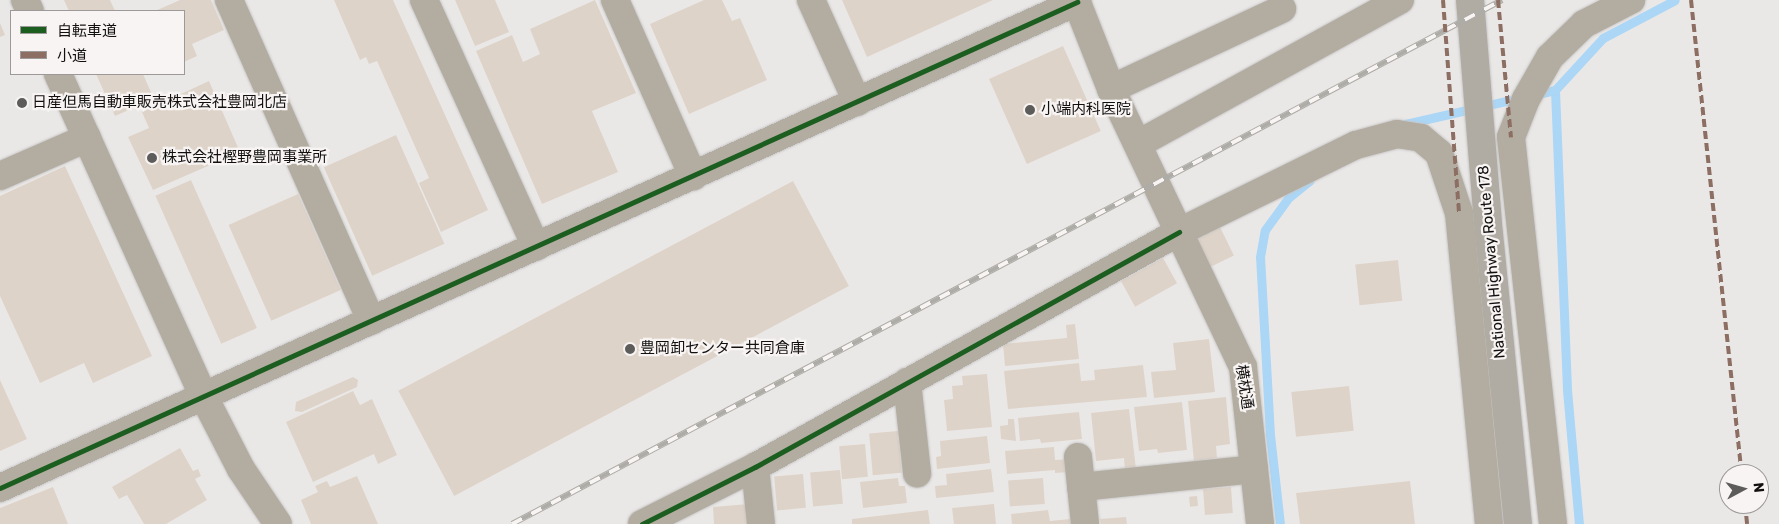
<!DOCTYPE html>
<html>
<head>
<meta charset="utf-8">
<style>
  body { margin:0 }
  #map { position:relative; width:1779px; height:524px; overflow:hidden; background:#eae8e7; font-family:Rubik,"Noto Sans JP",sans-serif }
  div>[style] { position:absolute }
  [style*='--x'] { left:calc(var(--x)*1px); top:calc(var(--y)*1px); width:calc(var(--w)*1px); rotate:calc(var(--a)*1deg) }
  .stream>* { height:9px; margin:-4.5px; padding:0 4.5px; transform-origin:4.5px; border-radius:4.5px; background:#abd6f6 }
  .building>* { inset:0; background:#ded3c8; transform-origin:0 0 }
  .roads { filter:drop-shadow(0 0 1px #c6c5c5) drop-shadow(0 0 1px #c6c5c5) }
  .minor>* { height:28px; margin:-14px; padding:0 14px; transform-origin:14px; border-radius:14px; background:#b3aca0 }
  .highway>* { height:28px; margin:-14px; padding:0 14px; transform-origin:14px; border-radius:14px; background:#b0aca3 }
  .rail>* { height:5.5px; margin-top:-2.75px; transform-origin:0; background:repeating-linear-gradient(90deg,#f8f4f3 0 11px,#aeaca6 0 22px); box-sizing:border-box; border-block:1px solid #aeaca6 }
  .quiet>* { height:4px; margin-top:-2px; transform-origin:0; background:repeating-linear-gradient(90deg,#8d6e63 0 8px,transparent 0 12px) }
  .cycleway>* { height:5px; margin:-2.5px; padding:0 2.5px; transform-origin:2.5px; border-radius:2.5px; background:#1b5e20 }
  .dots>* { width:14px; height:14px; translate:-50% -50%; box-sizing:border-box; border:2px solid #f8f4f3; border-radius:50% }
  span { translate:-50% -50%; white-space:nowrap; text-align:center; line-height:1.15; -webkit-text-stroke:4.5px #f8f4f3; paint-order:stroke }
  .poi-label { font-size:15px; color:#11100f }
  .left { translate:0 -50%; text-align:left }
  .street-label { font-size:15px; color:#11100f }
  .legend { position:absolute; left:10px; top:10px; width:175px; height:65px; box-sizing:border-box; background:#f8f4f3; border:1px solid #9c9998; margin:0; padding:6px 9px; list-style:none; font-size:15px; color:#11100f }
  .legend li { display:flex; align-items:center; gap:10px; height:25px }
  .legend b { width:25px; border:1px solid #9c9998 }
  .north { position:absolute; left:1719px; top:464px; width:50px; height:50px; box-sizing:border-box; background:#f8f4f3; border:1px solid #9c9998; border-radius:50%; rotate:84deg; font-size:14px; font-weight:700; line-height:20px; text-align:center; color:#11100f }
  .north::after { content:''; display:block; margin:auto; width:18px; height:22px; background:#5d5c5b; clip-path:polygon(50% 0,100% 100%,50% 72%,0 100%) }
</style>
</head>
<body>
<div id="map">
  <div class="stream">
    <i style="--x:1555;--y:90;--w:300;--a:87.7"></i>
    <i style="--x:1567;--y:390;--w:135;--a:84.9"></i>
    <i style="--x:1535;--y:95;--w:21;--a:-14"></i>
    <i style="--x:1555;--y:90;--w:71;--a:-47.3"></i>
    <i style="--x:1603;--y:38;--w:81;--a:-27.8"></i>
    <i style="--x:1401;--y:125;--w:125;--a:-12.9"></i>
    <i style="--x:1280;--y:524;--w:90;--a:-96.4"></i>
    <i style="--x:1270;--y:435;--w:178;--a:-93.2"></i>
    <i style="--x:1260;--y:257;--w:27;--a:-80"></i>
    <i style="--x:1265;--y:230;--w:39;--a:-54"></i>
    <i style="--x:1288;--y:198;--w:28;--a:-39"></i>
  </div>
  <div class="building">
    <i style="clip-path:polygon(64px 0,110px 0,115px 11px,69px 11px)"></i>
    <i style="clip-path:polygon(180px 0,211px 0,224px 30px,192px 44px,197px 56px,184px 62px,184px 11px,155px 11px)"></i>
    <i style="clip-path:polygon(334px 0,393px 0,488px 210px,441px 232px,419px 183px,429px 178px,377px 61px,369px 64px,366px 57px,360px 60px)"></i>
    <i style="clip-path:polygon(455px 0,495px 0,509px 32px,475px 46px)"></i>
    <i style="clip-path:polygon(595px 0,636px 93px,592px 111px,618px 172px,542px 204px,476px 51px,512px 35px,523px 62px,540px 54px,530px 29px)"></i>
    <i style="clip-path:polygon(704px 0,722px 0,732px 21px,740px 18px,767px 80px,689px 114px,650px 24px)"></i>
    <i style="clip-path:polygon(842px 0,993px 0,867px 57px)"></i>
    <i style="clip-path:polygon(0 23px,5px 35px,0 37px)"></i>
    <i style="left:1063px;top:46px;width:93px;height:81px;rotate:66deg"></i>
    <i style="clip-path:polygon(96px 74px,143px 74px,154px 99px,115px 116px)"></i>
    <i style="clip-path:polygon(209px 81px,240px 152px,153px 190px,128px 137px,149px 128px,142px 112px)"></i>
    <i style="left:396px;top:135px;width:119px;height:79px;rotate:66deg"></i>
    <i style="clip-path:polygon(65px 166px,152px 356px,93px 383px,84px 363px,40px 383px,0 296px,0 196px)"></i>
    <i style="left:191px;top:180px;width:162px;height:39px;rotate:66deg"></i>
    <i style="left:793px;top:181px;width:119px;height:447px;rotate:62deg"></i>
    <i style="left:298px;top:194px;width:105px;height:76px;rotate:66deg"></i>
    <i style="left:1219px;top:225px;width:34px;height:28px;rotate:64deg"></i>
    <i style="left:1163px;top:258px;width:29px;height:48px;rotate:61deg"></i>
    <i style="left:1398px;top:260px;width:41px;height:43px;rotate:84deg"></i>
    <i style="clip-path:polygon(1075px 324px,1079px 359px,1005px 366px,1003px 344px,1067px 338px,1066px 325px)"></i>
    <i style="clip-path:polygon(1209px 339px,1215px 392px,1154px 398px,1151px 372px,1176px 370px,1173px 343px)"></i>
    <i style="clip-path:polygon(1079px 363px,1081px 381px,1095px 380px,1094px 370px,1143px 365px,1147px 397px,1008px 409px,1004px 371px)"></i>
    <i style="clip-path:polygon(987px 374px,992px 427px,947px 431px,944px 400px,953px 399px,952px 386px,963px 385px,962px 376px)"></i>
    <i style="clip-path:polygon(353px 377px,358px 380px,357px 387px,302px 412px,295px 411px,296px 402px)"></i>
    <i style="clip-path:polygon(0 380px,27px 439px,0 451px)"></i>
    <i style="left:1349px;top:386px;width:45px;height:58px;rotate:84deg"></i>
    <i style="clip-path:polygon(353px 391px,360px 405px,372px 399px,397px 455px,378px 464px,374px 454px,313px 482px,286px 422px)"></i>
    <i style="clip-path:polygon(1226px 397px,1230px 444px,1216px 446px,1217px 458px,1194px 461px,1188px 401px)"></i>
    <i style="clip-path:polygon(1182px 402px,1187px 450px,1158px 453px,1157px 449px,1139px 451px,1134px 407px)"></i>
    <i style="clip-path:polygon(1129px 409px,1136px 469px,1125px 471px,1124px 458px,1096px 461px,1091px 413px)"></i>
    <i style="clip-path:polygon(1079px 412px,1082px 439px,1041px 443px,1040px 439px,1020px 441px,1018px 418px)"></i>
    <i style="clip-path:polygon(1008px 419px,1014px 419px,1016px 441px,1001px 439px,1000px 426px,1008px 425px)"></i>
    <i style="left:898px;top:431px;width:42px;height:29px;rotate:85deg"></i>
    <i style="clip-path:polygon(987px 436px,990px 463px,937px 469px,936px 457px,941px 456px,940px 441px)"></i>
    <i style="left:865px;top:444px;width:33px;height:26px;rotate:85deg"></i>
    <i style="clip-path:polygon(1054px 447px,1055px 460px,1069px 459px,1070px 472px,1055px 473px,1055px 470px,1007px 474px,1005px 451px)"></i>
    <i style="clip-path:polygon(180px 448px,193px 471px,198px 469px,201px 476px,195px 479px,207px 500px,166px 524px,144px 524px,127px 495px,119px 499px,112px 487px)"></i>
    <i style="clip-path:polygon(991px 469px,994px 492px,936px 498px,935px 486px,947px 485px,946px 474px)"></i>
    <i style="left:840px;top:470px;width:34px;height:30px;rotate:85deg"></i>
    <i style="left:803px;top:474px;width:34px;height:29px;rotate:85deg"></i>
    <i style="clip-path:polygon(357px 476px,378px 524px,311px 524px,301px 500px,318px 492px,315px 486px,327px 481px,330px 487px)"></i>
    <i style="clip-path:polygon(898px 478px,899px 486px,905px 486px,907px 503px,863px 508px,860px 482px)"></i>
    <i style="left:1043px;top:478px;width:26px;height:35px;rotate:86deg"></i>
    <i style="clip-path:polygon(1410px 481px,1415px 524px,1300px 524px,1296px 493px)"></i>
    <i style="clip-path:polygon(53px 487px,68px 524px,0 524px,0 508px)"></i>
    <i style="left:1231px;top:487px;width:26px;height:28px;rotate:86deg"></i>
    <i style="left:1197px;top:496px;width:10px;height:8px;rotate:84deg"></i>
    <i style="clip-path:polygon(749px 504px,750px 524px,714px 524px,713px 507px)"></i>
    <i style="clip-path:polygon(994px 504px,996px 524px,954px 524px,952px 508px)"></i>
    <i style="clip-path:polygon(928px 510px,930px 524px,852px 524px,852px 519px)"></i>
    <i style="clip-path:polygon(1048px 510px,1050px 521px,1070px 519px,1071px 524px,1012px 524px,1011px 514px)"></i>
    <i style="clip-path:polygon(1126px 517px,1127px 524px,1101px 524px,1100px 519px)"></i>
  </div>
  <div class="roads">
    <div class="minor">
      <i style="--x:25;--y:0;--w:12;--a:66"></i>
      <i style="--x:229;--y:0;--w:351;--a:66.1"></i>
      <i style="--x:424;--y:0;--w:271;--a:65.6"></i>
      <i style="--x:615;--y:0;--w:193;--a:66.1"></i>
      <i style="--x:811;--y:0;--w:112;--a:65.7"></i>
      <i style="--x:1076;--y:0;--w:96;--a:68.5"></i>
      <i style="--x:1111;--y:89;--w:308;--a:64.6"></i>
      <i style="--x:1243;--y:367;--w:158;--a:83.8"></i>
      <i style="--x:58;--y:74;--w:354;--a:65.7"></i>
      <i style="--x:204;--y:397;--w:81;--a:62.8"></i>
      <i style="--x:241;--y:469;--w:66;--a:56.1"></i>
      <i style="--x:1111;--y:89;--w:189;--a:-25.1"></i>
      <i style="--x:1138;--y:144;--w:299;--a:-28.8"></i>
      <i style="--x:0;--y:176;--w:95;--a:-23.6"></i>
      <i style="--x:907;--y:382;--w:92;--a:83.7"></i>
      <i style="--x:1078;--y:457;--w:67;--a:84"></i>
      <i style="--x:755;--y:467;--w:57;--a:84"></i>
      <i style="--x:1081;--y:487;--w:174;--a:-5.9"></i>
      <i style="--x:0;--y:488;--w:1182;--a:-24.29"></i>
      <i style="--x:642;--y:524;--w:127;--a:-26.8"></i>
      <i style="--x:755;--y:467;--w:485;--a:-29"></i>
      <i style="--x:1179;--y:232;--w:197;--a:-26.2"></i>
      <i style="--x:1356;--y:145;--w:42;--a:-15"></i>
      <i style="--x:1397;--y:134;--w:24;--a:9"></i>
      <i style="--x:1421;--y:138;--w:23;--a:40"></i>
      <i style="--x:1439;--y:153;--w:63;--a:71.6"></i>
      <i style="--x:1459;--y:213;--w:312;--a:84.5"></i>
      <i style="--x:1553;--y:524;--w:389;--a:-96.2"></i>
      <i style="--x:1511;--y:137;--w:41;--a:-68.5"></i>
      <i style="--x:1526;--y:99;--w:48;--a:-60.3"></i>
      <i style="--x:1550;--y:57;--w:47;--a:-44.1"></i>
      <i style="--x:1584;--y:24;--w:53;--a:-27.1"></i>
    </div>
    <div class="highway">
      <i style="--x:1470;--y:0;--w:235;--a:85.4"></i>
      <i style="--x:1489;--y:234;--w:291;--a:84.3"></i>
    </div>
  </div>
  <div class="rail">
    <i style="--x:512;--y:524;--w:1120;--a:-27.89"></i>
  </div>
  <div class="quiet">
    <i style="--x:1443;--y:0;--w:214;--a:85.7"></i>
    <i style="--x:1498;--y:0;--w:138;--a:84.6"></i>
    <i style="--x:1691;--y:0;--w:477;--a:83.9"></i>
    <i style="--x:1745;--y:504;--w:20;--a:84"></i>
  </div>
  <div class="cycleway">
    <i style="--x:0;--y:488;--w:1182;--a:-24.29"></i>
    <i style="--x:642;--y:524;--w:127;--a:-26.8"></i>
    <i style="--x:755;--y:467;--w:485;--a:-29"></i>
  </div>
  <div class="dots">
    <i style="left:22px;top:103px;background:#5d5c5b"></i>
    <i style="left:1030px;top:110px;background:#5d5c5b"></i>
    <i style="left:152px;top:158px;background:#5d5c5b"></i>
    <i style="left:630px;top:349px;background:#5d5c5b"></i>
  </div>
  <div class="poi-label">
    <span class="left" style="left:32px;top:103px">日産但馬自動車販売株式会社豊岡北店</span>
    <span class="left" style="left:1041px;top:110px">小端内科医院</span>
    <span class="left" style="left:162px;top:158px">株式会社樫野豊岡事業所</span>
    <span class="left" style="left:640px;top:349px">豊岡卸センター共同倉庫</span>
  </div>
  <div class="street-label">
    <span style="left:1492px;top:262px;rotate:-95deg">National Highway Route 178</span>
    <span style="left:1244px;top:387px;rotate:81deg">横枕通</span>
  </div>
  <ul class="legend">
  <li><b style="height:6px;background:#1b5e20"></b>自転車道</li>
  <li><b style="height:6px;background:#8d6e63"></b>小道</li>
  </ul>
  <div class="north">N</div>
</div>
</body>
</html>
